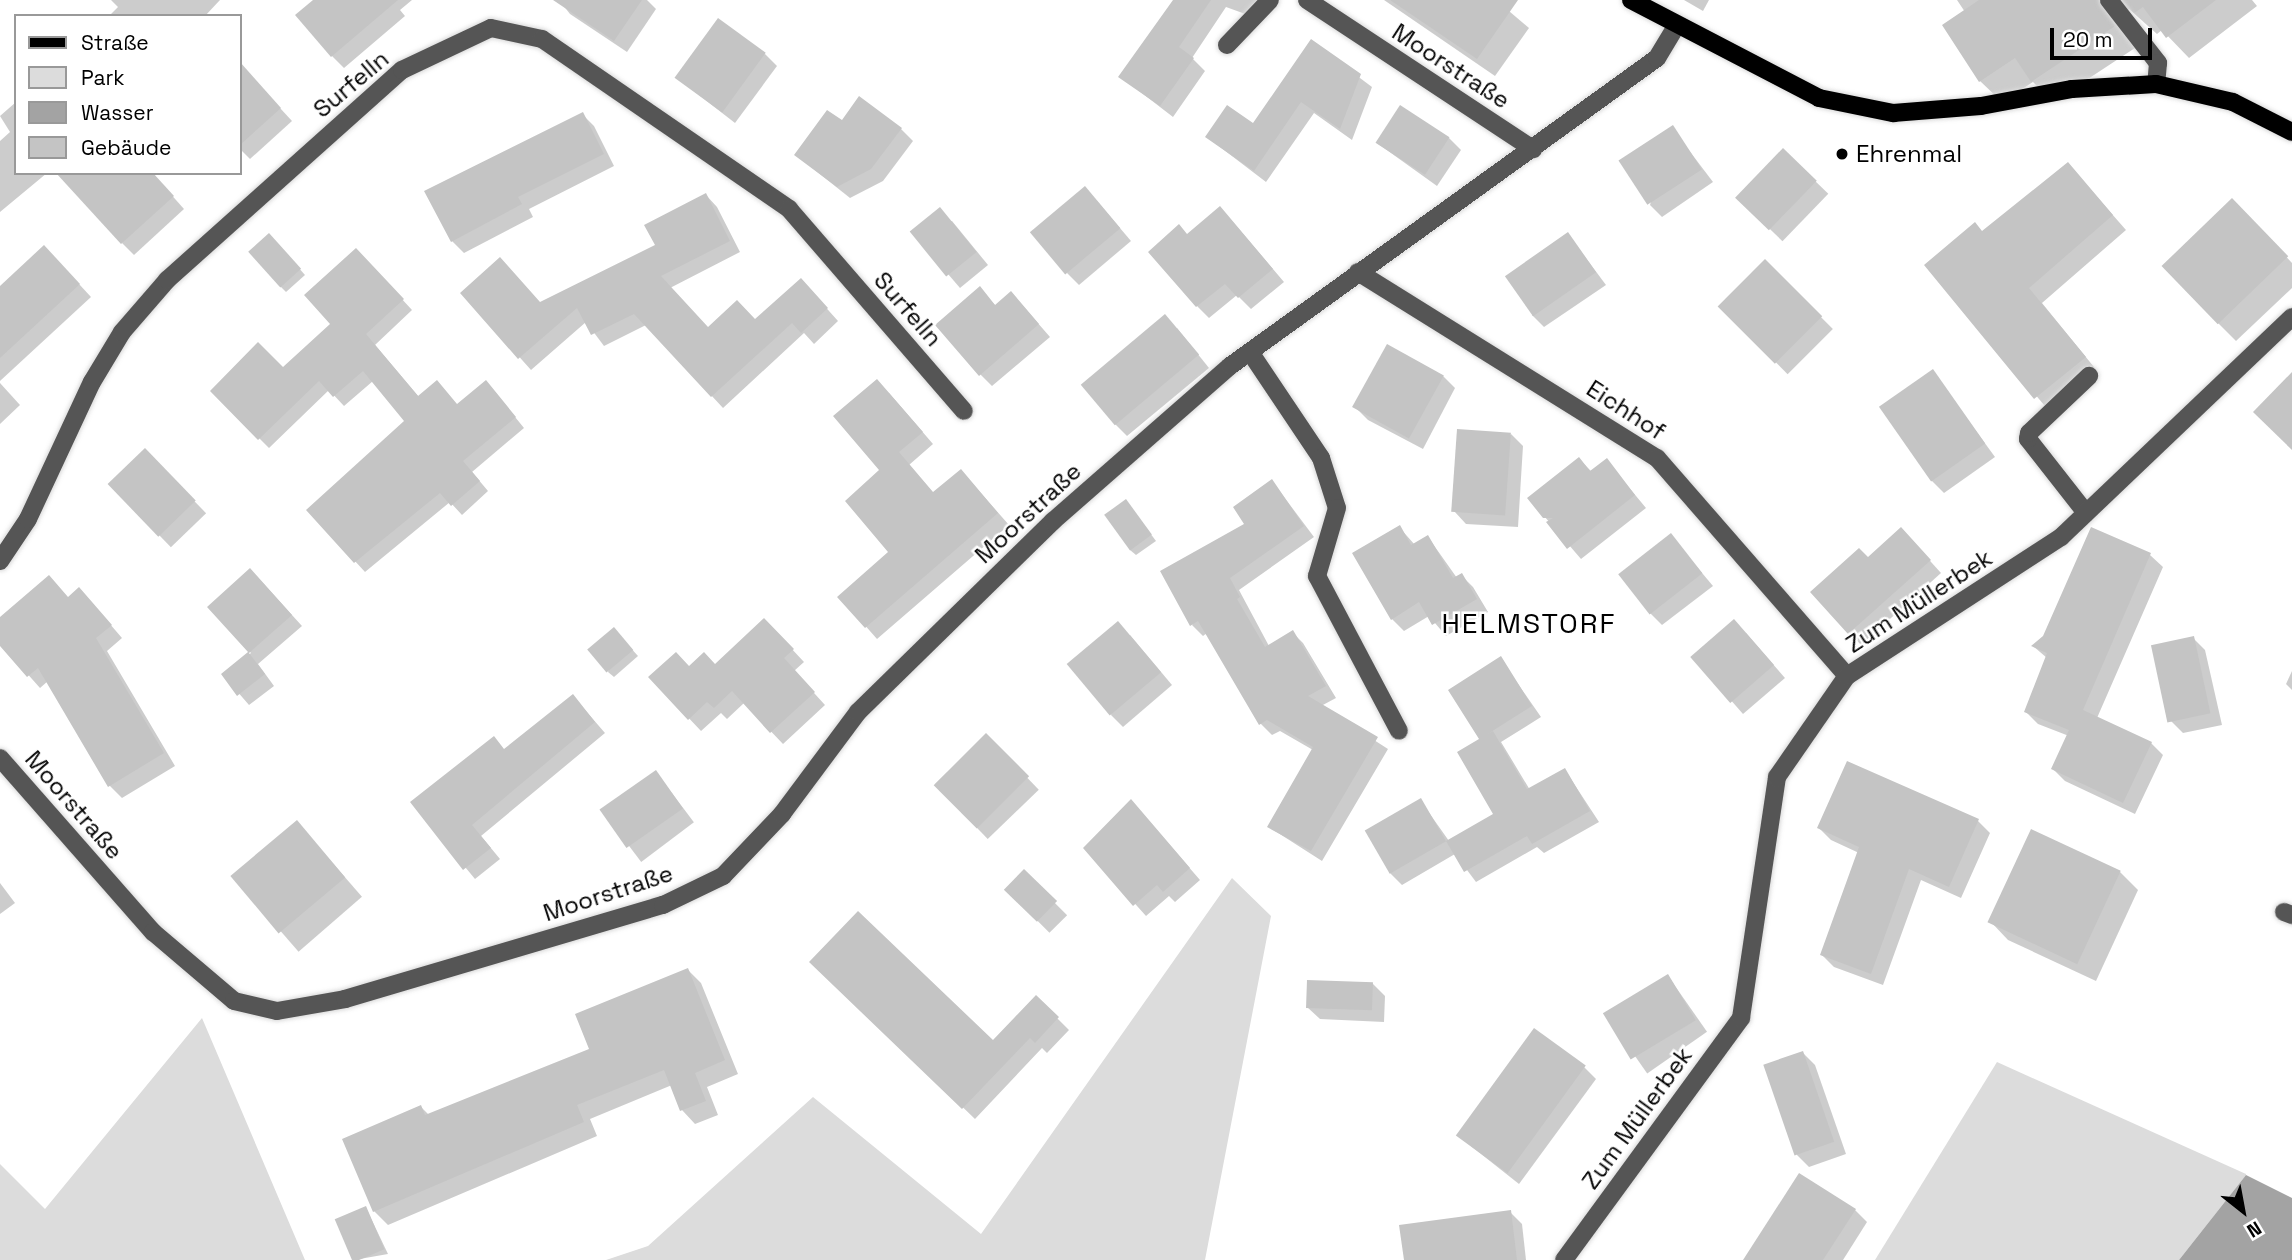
<!DOCTYPE html>
<html>
<head>
<meta charset="utf-8">
<style>
  body { margin:0 }
  #map { position:relative; width:2292px; height:1260px; overflow:hidden; background:#fff; font-family:"Space Grotesk",sans-serif }
  div>[style] { position:absolute }
  [style*='--x'] { left:calc(var(--x)*1px); top:calc(var(--y)*1px); width:calc(var(--w)*1px); rotate:calc(var(--a)*1deg) }
  .green>* { inset:0; background:#dcdcdc }
  .water>* { inset:0; background:#a3a3a3 }
  .shadow>* { inset:0; background:#0003; transform-origin:0 0 }
  .building>* { inset:0; background:#c4c4c4; transform-origin:0 0 }
  .roads { filter:drop-shadow(0 0 2px #dbdbdb) drop-shadow(0 0 2px #dbdbdb) }
  .minor>* { height:18px; margin:-9px; padding:0 9px; transform-origin:9px; border-radius:9px; background:#555 }
  .major>* { height:18px; margin:-9px; padding:0 9px; transform-origin:9px; border-radius:9px; background:#000 }
  .dots>* { width:19px; height:19px; translate:-50% -50%; box-sizing:border-box; border:4px solid #fff; border-radius:50% }
  span { translate:-50% -50%; white-space:nowrap; text-align:center; line-height:1.15; -webkit-text-stroke:5px #fff; paint-order:stroke }
  .street-label { font-size:24px; color:#000 }
  .poi-label { font-size:24px; color:#000 }
  .left { translate:0 -50%; text-align:left }
  .quarter-label { font-size:28px; color:#000; letter-spacing:2px }
  .legend { position:absolute; left:14px; top:14px; width:228px; height:161px; box-sizing:border-box; background:#fff; border:2px solid #999; margin:0; padding:9px 12px; list-style:none; font-size:21px; color:#000 }
  .legend li { display:flex; align-items:center; gap:14px; height:35px }
  .legend b { width:35px; border:2px solid #999 }
  .north { position:absolute; left:2208px; top:1176px; width:70px; height:70px; -webkit-text-stroke:5px #fff; paint-order:stroke; rotate:149deg; font-size:19px; font-weight:700; line-height:28px; text-align:center; color:#000 }
  .north::after { content:''; display:block; margin:auto; width:24px; height:32px; background:#000; clip-path:polygon(50% 0,100% 100%,50% 72%,0 100%) }
  .scale { position:absolute; left:2050px; top:28px; width:102px; height:32px; box-sizing:border-box; border:4px solid #000; border-top:0; padding-left:9px; font-size:21px; line-height:24px; white-space:nowrap; color:#000; -webkit-text-stroke:5px #fff; paint-order:stroke }
</style>
</head>
<body>
<div id="map">
  <div class="green">
    <i style="clip-path:polygon(1232px 878px,1271px 916px,1205px 1260px,606px 1260px,648px 1246px,813px 1097px,981px 1234px)"></i>
    <i style="clip-path:polygon(202px 1018px,305px 1260px,0 1260px,0 1164px,45px 1209px)"></i>
    <i style="clip-path:polygon(1997px 1062px,2246px 1174px,2246px 1175px,2179px 1260px,1875px 1260px)"></i>
  </div>
  <div class="water">
    <i style="clip-path:polygon(2246px 1175px,2292px 1198px,2292px 1260px,2179px 1260px)"></i>
  </div>
  <div class="shadow">
    <i style="clip-path:polygon(111px 0,220px 0,205px 16px,109px 16px,118px 7px)"></i>
    <i style="clip-path:polygon(315px 0,412px 0,400px 10px,405px 16px,344px 68px,332px 56px)"></i>
    <i style="clip-path:polygon(559px 0,647px 0,656px 9px,627px 52px,570px 14px)"></i>
    <i style="clip-path:polygon(1175px 0,1259px 0,1248px 15px,1226px 7px,1192px 58px,1205px 71px,1173px 117px,1121px 77px)"></i>
    <i style="clip-path:polygon(1384px 0,1496px 0,1529px 28px,1495px 76px)"></i>
    <i style="clip-path:polygon(1684px 0,1709px 0,1703px 11px)"></i>
    <i style="clip-path:polygon(1957px 0,2252px 0,2257px 6px,2189px 58px,2162px 30px,2157px 34px,2129px 9px,2118px 25px,2135px 48px,2053px 102px,2033px 82px,2002px 102px,1980px 81px,1965px 12px)"></i>
    <i style="clip-path:polygon(1312px 42px,1372px 87px,1352px 140px,1314px 113px,1266px 182px,1207px 137px,1253px 125px)"></i>
    <i style="clip-path:polygon(765px 54px,777px 66px,735px 123px,677px 78px)"></i>
    <i style="clip-path:polygon(244px 69px,292px 121px,250px 159px,240px 149px,240px 73px)"></i>
    <i style="clip-path:polygon(16px 102px,16px 173px,47px 173px,0 212px,0 141px,10px 132px,0 116px)"></i>
    <i style="clip-path:polygon(582px 114px,594px 126px,614px 166px,529px 209px,533px 217px,464px 253px,452px 241px)"></i>
    <i style="clip-path:polygon(842px 123px,901px 129px,913px 141px,883px 181px,850px 198px,796px 155px)"></i>
    <i style="clip-path:polygon(1672px 128px,1713px 182px,1662px 217px,1650px 205px)"></i>
    <i style="clip-path:polygon(1449px 138px,1461px 150px,1437px 186px,1377px 143px)"></i>
    <i style="left:1783px;top:150px;width:63px;height:66px;rotate:44deg"></i>
    <i style="clip-path:polygon(2068px 164px,2126px 230px,2042px 303px,2098px 372px,2050px 412px,1926px 265px,1983px 233px)"></i>
    <i style="clip-path:polygon(152px 173px,184px 209px,134px 255px,122px 243px)"></i>
    <i style="clip-path:polygon(706px 195px,717px 207px,740px 252px,670px 288px,709px 329px,756px 321px,812px 292px,838px 321px,814px 344px,804px 333px,723px 408px,646px 325px,604px 346px,586px 322px,531px 370px,462px 293px,541px 304px,657px 246px)"></i>
    <i style="clip-path:polygon(1097px 201px,1131px 241px,1079px 285px,1067px 273px)"></i>
    <i style="clip-path:polygon(2250px 218px,2292px 263px,2292px 288px,2236px 341px,2218px 323px)"></i>
    <i style="clip-path:polygon(952px 221px,988px 265px,960px 288px,912px 232px)"></i>
    <i style="clip-path:polygon(1232px 221px,1284px 282px,1251px 309px,1237px 295px,1209px 318px,1197px 306px,1188px 236px)"></i>
    <i style="clip-path:polygon(1568px 234px,1606px 285px,1544px 327px,1532px 315px)"></i>
    <i style="clip-path:polygon(275px 241px,305px 275px,286px 292px,280px 286px)"></i>
    <i style="clip-path:polygon(56px 259px,91px 297px,0 381px,0 288px)"></i>
    <i style="clip-path:polygon(366px 260px,412px 310px,375px 345px,419px 397px,458px 406px,495px 392px,524px 428px,472px 472px,488px 491px,462px 515px,450px 502px,365px 572px,308px 510px,407px 421px,373px 381px,344px 406px,329px 390px,269px 448px,212px 391px,283px 369px,333px 324px)"></i>
    <i style="left:1765px;top:261px;width:96px;height:64px;rotate:45deg"></i>
    <i style="clip-path:polygon(991px 301px,996px 306px,1023px 306px,1050px 337px,992px 386px,980px 374px)"></i>
    <i style="clip-path:polygon(1177px 328px,1209px 368px,1127px 436px,1115px 424px)"></i>
    <i style="clip-path:polygon(1388px 347px,1443px 376px,1455px 388px,1423px 449px,1368px 420px,1356px 408px)"></i>
    <i style="clip-path:polygon(1933px 372px,1995px 457px,1944px 493px,1932px 481px)"></i>
    <i style="clip-path:polygon(0 383px,20px 405px,0 424px)"></i>
    <i style="clip-path:polygon(889px 393px,933px 444px,909px 465px,934px 494px,972px 483px,1009px 525px,877px 639px,840px 597px,891px 552px,881px 470px)"></i>
    <i style="clip-path:polygon(1511px 434px,1523px 446px,1518px 527px,1466px 524px,1454px 511px)"></i>
    <i style="left:145px;top:450px;width:88px;height:49px;rotate:46deg"></i>
    <i style="clip-path:polygon(1579px 459px,1592px 472px,1607px 461px,1646px 508px,1581px 559px,1544px 516px)"></i>
    <i style="clip-path:polygon(1272px 481px,1314px 537px,1239px 590px,1269px 646px,1292px 632px,1303px 643px,1336px 698px,1321px 706px,1388px 749px,1322px 861px,1269px 827px,1313px 750px,1280px 731px,1272px 735px,1261px 724px,1207px 633px,1203px 636px,1192px 625px)"></i>
    <i style="clip-path:polygon(1126px 501px,1156px 541px,1136px 555px,1130px 550px)"></i>
    <i style="clip-path:polygon(1399px 527px,1415px 545px,1428px 537px,1457px 578px,1461px 575px,1473px 587px,1488px 612px,1446px 636px,1429px 616px,1404px 631px,1392px 619px)"></i>
    <i style="clip-path:polygon(2092px 529px,2150px 555px,2163px 567px,2097px 718px,2151px 743px,2163px 755px,2135px 814px,2065px 781px,2053px 769px,2069px 736px,2038px 724px,2026px 712px,2047px 658px,2033px 646px,2044px 637px)"></i>
    <i style="clip-path:polygon(1671px 536px,1713px 586px,1662px 625px,1650px 613px)"></i>
    <i style="clip-path:polygon(1913px 542px,1941px 573px,1861px 645px,1812px 592px)"></i>
    <i style="clip-path:polygon(261px 581px,302px 626px,258px 664px,274px 686px,249px 705px,223px 675px,251px 653px,209px 607px)"></i>
    <i style="clip-path:polygon(69px 599px,91px 602px,122px 638px,107px 651px,175px 766px,122px 798px,110px 786px,48px 681px,40px 688px,0 643px,0 619px)"></i>
    <i style="clip-path:polygon(776px 632px,804px 662px,794px 671px,825px 705px,783px 744px,744px 703px,727px 719px,721px 713px,701px 731px,650px 677px,715px 666px)"></i>
    <i style="clip-path:polygon(1746px 633px,1785px 678px,1743px 714px,1693px 657px)"></i>
    <i style="clip-path:polygon(619px 635px,638px 656px,614px 677px,608px 672px)"></i>
    <i style="clip-path:polygon(1130px 635px,1172px 685px,1123px 727px,1111px 715px)"></i>
    <i style="clip-path:polygon(2193px 638px,2205px 650px,2222px 725px,2183px 733px,2171px 721px)"></i>
    <i style="clip-path:polygon(1500px 658px,1541px 717px,1501px 742px,1530px 790px,1565px 770px,1599px 822px,1544px 853px,1537px 847px,1476px 882px,1455px 854px,1402px 885px,1390px 873px,1420px 800px,1449px 841px,1496px 814px,1481px 740px)"></i>
    <i style="clip-path:polygon(2292px 671px,2292px 690px,2286px 684px)"></i>
    <i style="clip-path:polygon(573px 696px,605px 733px,481px 836px,500px 859px,475px 879px,412px 803px,506px 751px)"></i>
    <i style="left:986px;top:735px;width:76px;height:71px;rotate:46deg"></i>
    <i style="left:656px;top:772px;width:63px;height:66px;rotate:53deg"></i>
    <i style="clip-path:polygon(1142px 813px,1200px 880px,1175px 902px,1169px 896px,1146px 916px,1085px 848px)"></i>
    <i style="clip-path:polygon(1978px 821px,1990px 833px,1961px 898px,1921px 880px,1883px 985px,1834px 967px,1822px 955px,1859px 853px,1831px 840px,1819px 828px)"></i>
    <i style="left:297px;top:822px;width:99px;height:84px;rotate:49deg"></i>
    <i style="left:1024px;top:872px;width:61px;height:25px;rotate:45deg"></i>
    <i style="clip-path:polygon(2120px 872px,2138px 890px,2096px 981px,2008px 940px,1990px 921px)"></i>
    <i style="clip-path:polygon(0 883px,15px 903px,0 914px)"></i>
    <i style="clip-path:polygon(812px 962px,993px 1043px,1036px 997px,1069px 1030px,1047px 1053px,1042px 1048px,975px 1119px)"></i>
    <i style="clip-path:polygon(688px 970px,701px 983px,738px 1074px,707px 1087px,718px 1115px,695px 1124px,682px 1110px,672px 1085px,590px 1119px,597px 1136px,388px 1225px,374px 1211px,421px 1107px,429px 1115px,591px 1050px)"></i>
    <i style="left:1668px;top:976px;width:68px;height:73px;rotate:55deg"></i>
    <i style="clip-path:polygon(1372px 983px,1385px 996px,1384px 1022px,1320px 1019px,1307px 1007px)"></i>
    <i style="clip-path:polygon(1803px 1053px,1815px 1065px,1846px 1154px,1809px 1167px,1797px 1155px)"></i>
    <i style="clip-path:polygon(1584px 1067px,1596px 1079px,1519px 1184px,1457px 1135px)"></i>
    <i style="clip-path:polygon(366px 1208px,388px 1254px,354px 1260px,337px 1220px)"></i>
    <i style="clip-path:polygon(1855px 1210px,1867px 1222px,1843px 1260px,1746px 1260px)"></i>
    <i style="clip-path:polygon(1510px 1212px,1522px 1224px,1526px 1260px,1406px 1260px)"></i>
  </div>
  <div class="building">
    <i style="clip-path:polygon(313px 0,398px 0,331px 57px,295px 15px)"></i>
    <i style="clip-path:polygon(553px 0,642px 0,614px 41px)"></i>
    <i style="clip-path:polygon(1173px 0,1211px 0,1179px 47px,1194px 58px,1160px 106px,1118px 77px)"></i>
    <i style="clip-path:polygon(1390px 0,1518px 0,1477px 59px)"></i>
    <i style="clip-path:polygon(1979px 0,2098px 0,2115px 26px,2031px 82px,2015px 58px,1979px 82px,1942px 25px)"></i>
    <i style="clip-path:polygon(2123px 0,2216px 0,2166px 38px,2143px 7px,2134px 13px)"></i>
    <i style="left:718px;top:18px;width:59px;height:74px;rotate:36deg"></i>
    <i style="clip-path:polygon(1311px 39px,1361px 74px,1340px 129px,1301px 102px,1254px 171px,1205px 137px,1227px 105px,1253px 123px)"></i>
    <i style="clip-path:polygon(240px 62px,281px 108px,240px 145px)"></i>
    <i style="clip-path:polygon(859px 96px,902px 128px,871px 169px,837px 187px,794px 155px,827px 110px,842px 120px)"></i>
    <i style="left:1400px;top:105px;width:59px;height:45px;rotate:33deg"></i>
    <i style="clip-path:polygon(583px 112px,604px 154px,518px 197px,522px 204px,451px 242px,424px 191px)"></i>
    <i style="left:1673px;top:125px;width:53px;height:65px;rotate:57deg"></i>
    <i style="left:1783px;top:148px;width:47px;height:69px;rotate:44deg"></i>
    <i style="clip-path:polygon(2068px 162px,2113px 215px,2029px 288px,2086px 357px,2034px 399px,1924px 265px,1975px 222px,1982px 231px)"></i>
    <i style="clip-path:polygon(56px 173px,153px 173px,174px 196px,121px 244px)"></i>
    <i style="left:1085px;top:186px;width:55px;height:72px;rotate:50deg"></i>
    <i style="clip-path:polygon(706px 193px,730px 241px,661px 276px,708px 327px,737px 300px,755px 319px,801px 278px,828px 308px,801px 333px,792px 323px,711px 397px,634px 314px,591px 335px,577px 308px,518px 359px,460px 293px,500px 257px,540px 302px,655px 245px,644px 225px)"></i>
    <i style="left:2232px;top:198px;width:81px;height:98px;rotate:46deg"></i>
    <i style="clip-path:polygon(1220px 206px,1273px 269px,1238px 298px,1225px 284px,1196px 307px,1148px 252px,1179px 224px,1187px 234px)"></i>
    <i style="left:940px;top:207px;width:58px;height:39px;rotate:51deg"></i>
    <i style="left:1568px;top:232px;width:49px;height:77px;rotate:55deg"></i>
    <i style="left:269px;top:233px;width:48px;height:28px;rotate:48deg"></i>
    <i style="clip-path:polygon(44px 245px,80px 284px,0 358px,0 286px)"></i>
    <i style="clip-path:polygon(356px 248px,404px 299px,366px 334px,418px 396px,437px 380px,457px 404px,486px 380px,516px 417px,463px 461px,480px 481px,451px 506px,440px 493px,354px 563px,306px 510px,404px 421px,363px 371px,333px 397px,319px 381px,258px 440px,210px 391px,258px 342px,283px 367px,330px 324px,304px 295px)"></i>
    <i style="left:1765px;top:259px;width:81px;height:67px;rotate:45deg"></i>
    <i style="clip-path:polygon(980px 286px,995px 305px,1011px 291px,1039px 324px,979px 376px,935px 325px)"></i>
    <i style="left:1165px;top:314px;width:53px;height:110px;rotate:50deg"></i>
    <i style="left:1387px;top:344px;width:65px;height:72px;rotate:29deg"></i>
    <i style="left:1933px;top:369px;width:91px;height:66px;rotate:55deg"></i>
    <i style="clip-path:polygon(2292px 372px,2292px 450px,2253px 412px)"></i>
    <i style="clip-path:polygon(877px 379px,923px 432px,899px 452px,933px 492px,961px 469px,998px 513px,865px 628px,837px 597px,888px 552px,845px 501px,879px 470px,833px 416px)"></i>
    <i style="left:1457px;top:429px;width:54px;height:83px;rotate:4deg"></i>
    <i style="left:145px;top:448px;width:73px;height:52px;rotate:46deg"></i>
    <i style="clip-path:polygon(1579px 457px,1590px 471px,1607px 458px,1635px 495px,1567px 549px,1546px 522px,1553px 518px,1543px 518px,1527px 498px)"></i>
    <i style="clip-path:polygon(1272px 479px,1304px 526px,1230px 578px,1240px 597px,1237px 599px,1265px 647px,1293px 630px,1326px 686px,1308px 696px,1378px 737px,1311px 851px,1267px 827px,1313px 747px,1267px 720px,1259px 725px,1198px 621px,1190px 626px,1160px 571px,1244px 524px,1233px 507px)"></i>
    <i style="left:1126px;top:499px;width:44px;height:27px;rotate:54deg"></i>
    <i style="clip-path:polygon(1400px 525px,1411px 545px,1428px 535px,1453px 578px,1462px 573px,1477px 599px,1432px 625px,1419px 602px,1391px 620px,1352px 553px)"></i>
    <i style="clip-path:polygon(1901px 527px,1931px 560px,1848px 634px,1810px 592px,1859px 548px,1868px 557px)"></i>
    <i style="clip-path:polygon(2091px 527px,2151px 553px,2083px 710px,2152px 742px,2123px 803px,2051px 769px,2069px 730px,2024px 712px,2047px 653px,2031px 646px,2043px 636px)"></i>
    <i style="left:1671px;top:533px;width:51px;height:67px;rotate:52deg"></i>
    <i style="clip-path:polygon(250px 568px,292px 615px,249px 653px,265px 674px,237px 696px,221px 674px,248px 652px,207px 607px)"></i>
    <i style="clip-path:polygon(49px 575px,68px 597px,79px 587px,112px 625px,96px 638px,164px 753px,108px 787px,38px 668px,27px 677px,0 646px,0 617px)"></i>
    <i style="clip-path:polygon(764px 618px,794px 649px,784px 658px,815px 692px,770px 733px,732px 691px,714px 708px,707px 702px,688px 720px,648px 677px,676px 652px,689px 666px,704px 652px,715px 664px)"></i>
    <i style="left:1734px;top:619px;width:61px;height:58px;rotate:49deg"></i>
    <i style="left:1118px;top:621px;width:67px;height:67px;rotate:50deg"></i>
    <i style="left:614px;top:627px;width:30px;height:35px;rotate:50deg"></i>
    <i style="left:2194px;top:636px;width:79px;height:44px;rotate:78deg"></i>
    <i style="clip-path:polygon(1501px 656px,1532px 706px,1486px 735px,1493px 731px,1527px 789px,1565px 768px,1590px 811px,1532px 844px,1527px 836px,1464px 872px,1446px 841px,1493px 814px,1457px 752px,1479px 739px,1448px 690px)"></i>
    <i style="clip-path:polygon(573px 694px,595px 722px,472px 825px,491px 848px,463px 870px,410px 802px,494px 736px,504px 749px)"></i>
    <i style="left:986px;top:733px;width:61px;height:74px;rotate:45deg"></i>
    <i style="clip-path:polygon(1847px 761px,1979px 819px,1949px 887px,1909px 869px,1871px 974px,1820px 955px,1859px 847px,1817px 828px)"></i>
    <i style="left:656px;top:770px;width:47px;height:69px;rotate:55deg"></i>
    <i style="left:1421px;top:798px;width:50px;height:65px;rotate:60deg"></i>
    <i style="clip-path:polygon(1131px 799px,1190px 868px,1163px 892px,1157px 885px,1133px 906px,1083px 848px)"></i>
    <i style="left:297px;top:820px;width:75px;height:87px;rotate:50deg"></i>
    <i style="left:2031px;top:829px;width:99px;height:103px;rotate:25deg"></i>
    <i style="left:1024px;top:869px;width:46px;height:29px;rotate:44deg"></i>
    <i style="clip-path:polygon(858px 911px,993px 1040px,1036px 995px,1059px 1017px,1035px 1043px,1030px 1038px,962px 1109px,809px 962px)"></i>
    <i style="clip-path:polygon(688px 968px,725px 1060px,695px 1073px,706px 1101px,680px 1111px,664px 1070px,577px 1105px,584px 1122px,373px 1212px,342px 1139px,421px 1105px,425px 1115px,589px 1049px,575px 1014px)"></i>
    <i style="left:1668px;top:974px;width:54px;height:76px;rotate:59deg"></i>
    <i style="left:1307px;top:980px;width:66px;height:28px;rotate:2deg"></i>
    <i style="left:1534px;top:1028px;width:64px;height:133px;rotate:36deg"></i>
    <i style="left:1803px;top:1051px;width:96px;height:42px;rotate:71deg"></i>
    <i style="clip-path:polygon(1799px 1173px,1856px 1209px,1823px 1260px,1743px 1260px)"></i>
    <i style="left:366px;top:1206px;width:47px;height:34px;rotate:67deg"></i>
    <i style="clip-path:polygon(1511px 1210px,1517px 1260px,1404px 1260px,1399px 1225px)"></i>
  </div>
  <div class="roads">
    <div class="minor">
      <i style="--x:1307;--y:0;--w:271;--a:33.4"></i>
      <i style="--x:2109;--y:0;--w:80;--a:52.1"></i>
      <i style="--x:2158;--y:63;--w:21;--a:95"></i>
      <i style="--x:1227;--y:45;--w:62;--a:-46.3"></i>
      <i style="--x:1358;--y:272;--w:352;--a:31.9"></i>
      <i style="--x:1657;--y:458;--w:289;--a:48.9"></i>
      <i style="--x:1250;--y:352;--w:128;--a:56.2"></i>
      <i style="--x:1321;--y:458;--w:52;--a:72.3"></i>
      <i style="--x:1337;--y:508;--w:71;--a:106.4"></i>
      <i style="--x:1317;--y:576;--w:175;--a:62.1"></i>
      <i style="--x:2086;--y:513;--w:94;--a:-128.1"></i>
      <i style="--x:2028;--y:439;--w:6;--a:-81"></i>
      <i style="--x:2029;--y:433;--w:83;--a:-43.5"></i>
      <i style="--x:0;--y:561;--w:50;--a:-56.3"></i>
      <i style="--x:28;--y:519;--w:151;--a:-65"></i>
      <i style="--x:92;--y:382;--w:58;--a:-59"></i>
      <i style="--x:122;--y:332;--w:69;--a:-49.1"></i>
      <i style="--x:167;--y:280;--w:315;--a:-41.8"></i>
      <i style="--x:402;--y:70;--w:98;--a:-25.3"></i>
      <i style="--x:491;--y:28;--w:52;--a:12.2"></i>
      <i style="--x:542;--y:39;--w:300;--a:34.5"></i>
      <i style="--x:789;--y:209;--w:267;--a:49.1"></i>
      <i style="--x:0;--y:758;--w:232;--a:48.7"></i>
      <i style="--x:153;--y:932;--w:106;--a:40.4"></i>
      <i style="--x:234;--y:1001;--w:44;--a:13.1"></i>
      <i style="--x:277;--y:1011;--w:69;--a:-10"></i>
      <i style="--x:345;--y:999;--w:332;--a:-16.5"></i>
      <i style="--x:663;--y:905;--w:67;--a:-25.8"></i>
      <i style="--x:723;--y:876;--w:86;--a:-46.4"></i>
      <i style="--x:782;--y:814;--w:127;--a:-53.3"></i>
      <i style="--x:858;--y:712;--w:273;--a:-44.4"></i>
      <i style="--x:1053;--y:521;--w:235;--a:-41.2"></i>
      <i style="--x:1230;--y:366;--w:526;--a:-35.8"></i>
      <i style="--x:1657;--y:58;--w:37;--a:-59"></i>
      <i style="--x:2284;--y:912;--w:9;--a:21"></i>
      <i style="--x:1564;--y:1260;--w:300;--a:-53.8"></i>
      <i style="--x:1741;--y:1018;--w:244;--a:-81.5"></i>
      <i style="--x:1777;--y:777;--w:123;--a:-55.3"></i>
      <i style="--x:1847;--y:676;--w:255;--a:-33"></i>
      <i style="--x:2061;--y:537;--w:319;--a:-43.6"></i>
    </div>
    <div class="major">
      <i style="--x:1631;--y:0;--w:212;--a:27.5"></i>
      <i style="--x:1819;--y:98;--w:76;--a:11.5"></i>
      <i style="--x:1893;--y:113;--w:88;--a:-4.5"></i>
      <i style="--x:1981;--y:106;--w:93;--a:-10.6"></i>
      <i style="--x:2072;--y:89;--w:84;--a:-3.4"></i>
      <i style="--x:2156;--y:84;--w:79;--a:13.2"></i>
      <i style="--x:2233;--y:102;--w:66;--a:27"></i>
    </div>
  </div>
  <div class="dots">
    <i style="left:1842px;top:154px;background:#000"></i>
  </div>
  <div class="street-label">
    <span style="left:1451px;top:66px;rotate:33deg">Moorstraße</span>
    <span style="left:351px;top:84px;rotate:-40deg">Surfelln</span>
    <span style="left:908px;top:309px;rotate:49deg">Surfelln</span>
    <span style="left:1626px;top:410px;rotate:33deg">Eichhof</span>
    <span style="left:1028px;top:513px;rotate:-43deg">Moorstraße</span>
    <span style="left:1919px;top:601px;rotate:-33deg">Zum Müllerbek</span>
    <span style="left:74px;top:805px;rotate:49deg">Moorstraße</span>
    <span style="left:608px;top:893px;rotate:-18deg">Moorstraße</span>
    <span style="left:1637px;top:1118px;rotate:-54deg">Zum Müllerbek</span>
  </div>
  <div class="poi-label">
    <span class="left" style="left:1856px;top:154px">Ehrenmal</span>
  </div>
  <div class="quarter-label">
    <span style="left:1529px;top:623px">HELMSTORF</span>
  </div>
  <ul class="legend">
  <li><b style="height:9px;background:#000"></b>Straße</li>
  <li><b style="height:19px;background:#dcdcdc"></b>Park</li>
  <li><b style="height:19px;background:#a3a3a3"></b>Wasser</li>
  <li><b style="height:19px;background:#c4c4c4"></b>Gebäude</li>
  </ul>
  <div class="north">N</div>
  <div class="scale">20 m</div>
</div>
</body>
</html>
